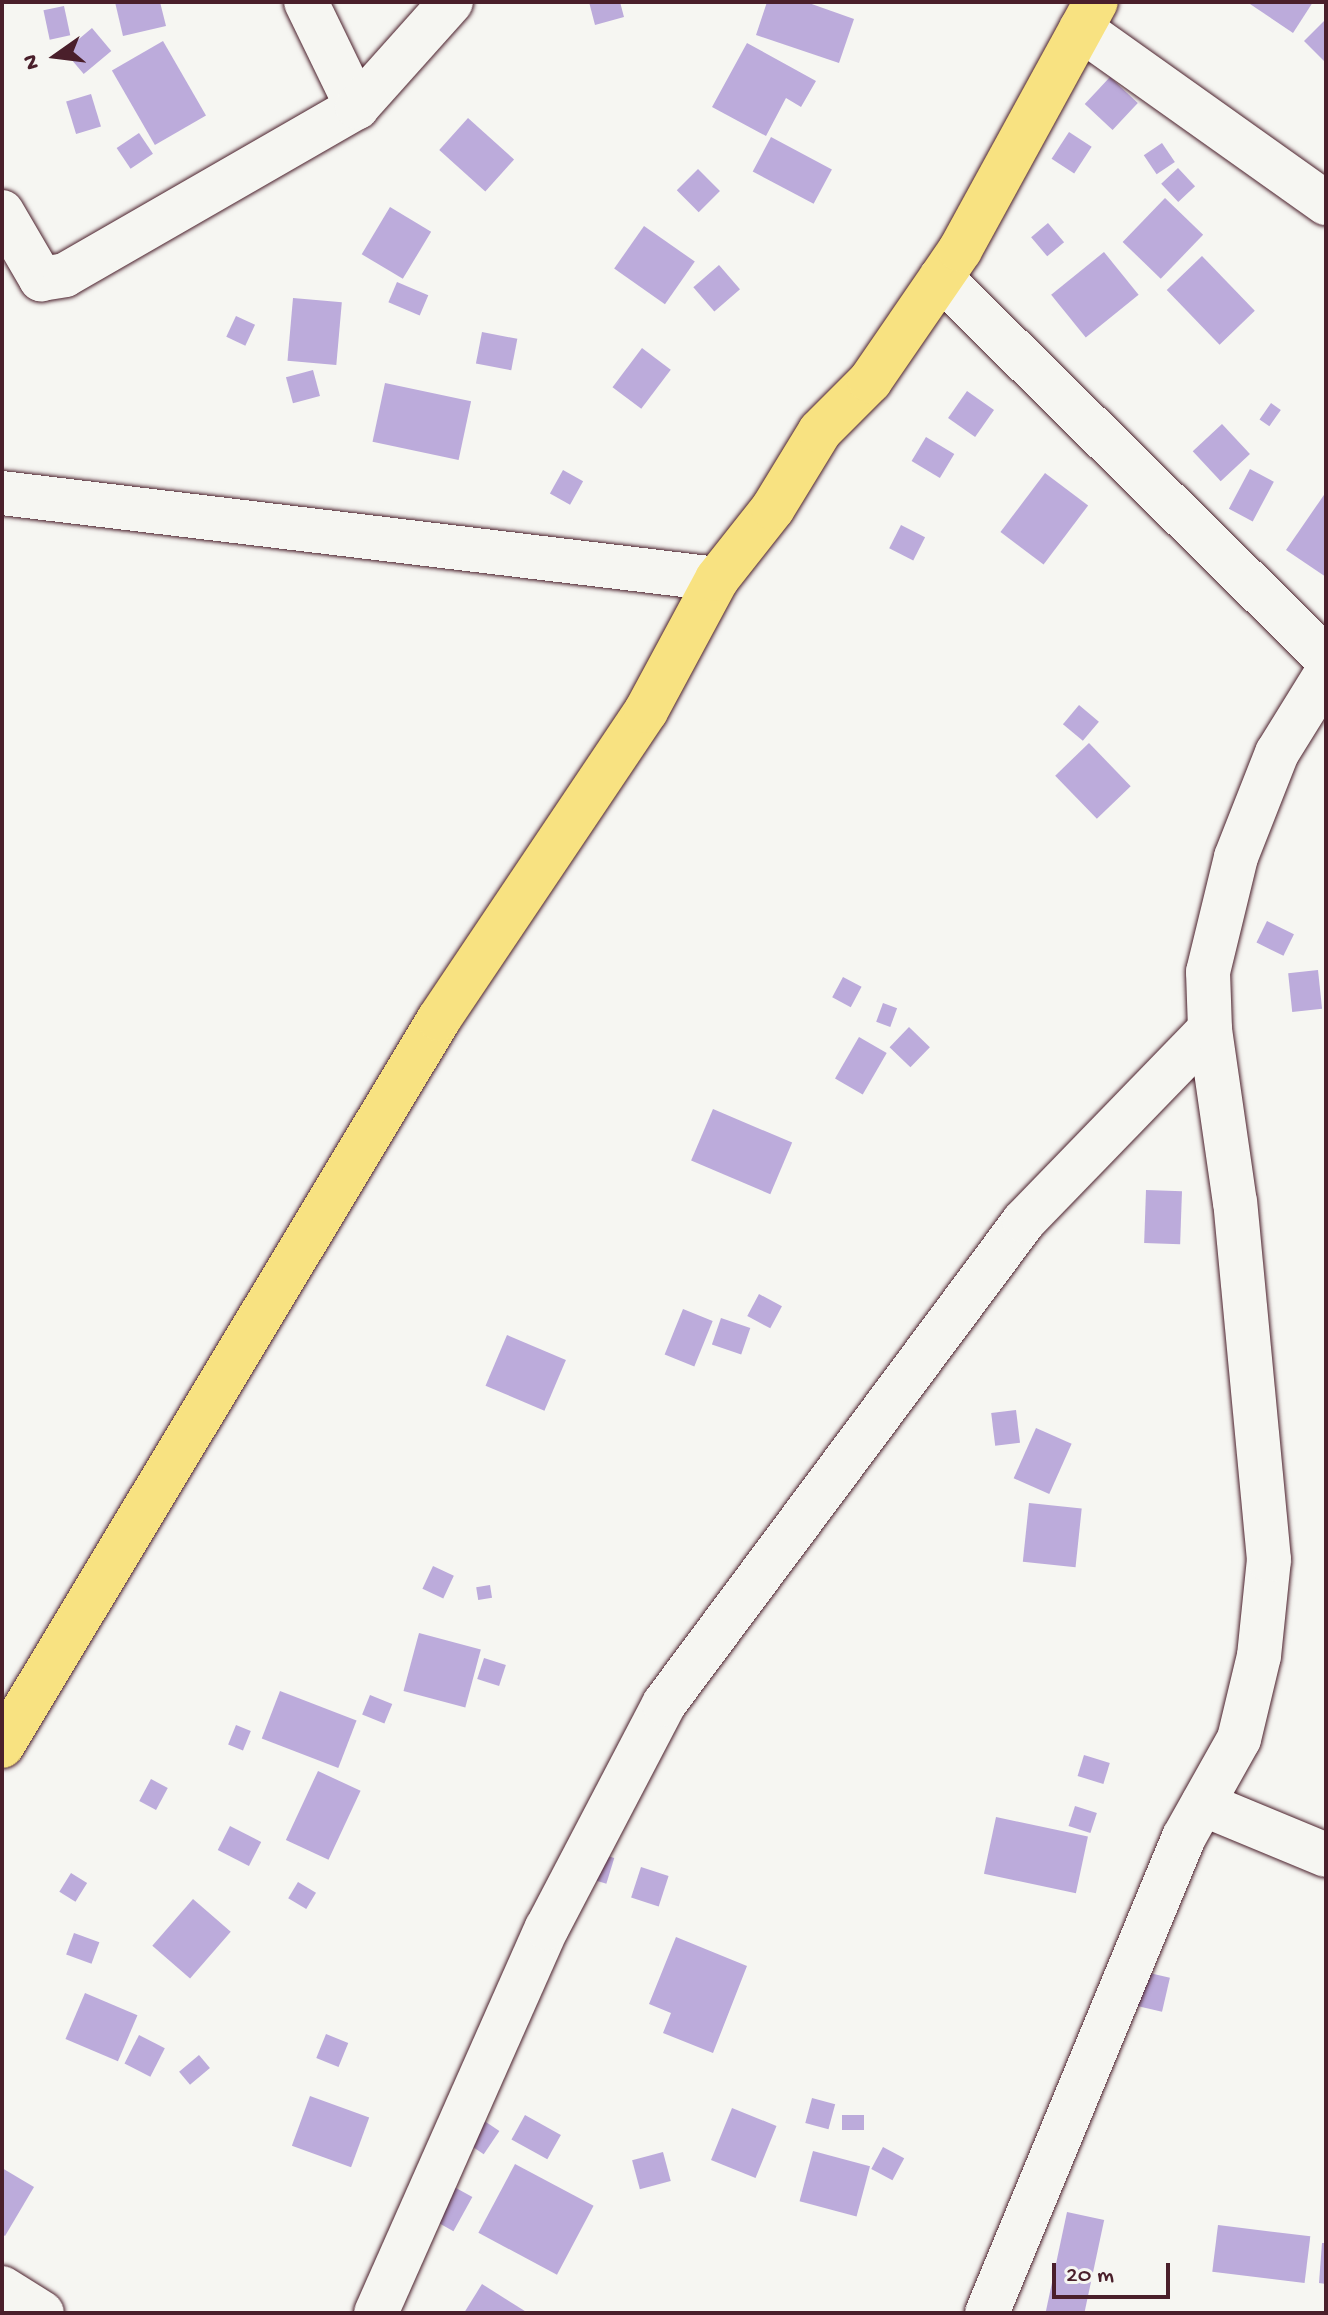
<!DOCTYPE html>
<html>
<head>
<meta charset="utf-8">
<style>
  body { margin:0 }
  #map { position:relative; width:1328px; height:2315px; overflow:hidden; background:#f6f6f2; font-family:"Gochi Hand",sans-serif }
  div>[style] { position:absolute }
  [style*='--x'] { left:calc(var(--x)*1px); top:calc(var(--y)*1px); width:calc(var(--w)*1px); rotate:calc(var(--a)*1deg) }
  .building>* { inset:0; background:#bcabdb; transform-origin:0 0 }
  .roads { filter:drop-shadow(0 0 2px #4a1f2b) drop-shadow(0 0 2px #4a1f2b) }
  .minor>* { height:44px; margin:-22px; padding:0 22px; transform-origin:22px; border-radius:22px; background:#f6f6f2 }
  .major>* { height:44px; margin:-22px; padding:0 22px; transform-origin:22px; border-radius:22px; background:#f8e281 }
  span { translate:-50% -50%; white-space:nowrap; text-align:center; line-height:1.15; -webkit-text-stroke:6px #f6f6f2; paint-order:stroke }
  .frame { position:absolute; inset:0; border:4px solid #4a1f2b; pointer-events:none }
  .north { position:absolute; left:16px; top:16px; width:80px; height:80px; -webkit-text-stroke:6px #f6f6f2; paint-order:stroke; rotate:256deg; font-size:22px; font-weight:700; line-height:32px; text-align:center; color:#4a1f2b }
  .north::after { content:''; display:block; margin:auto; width:28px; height:36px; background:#4a1f2b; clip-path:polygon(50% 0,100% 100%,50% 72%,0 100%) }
  .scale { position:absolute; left:1052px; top:2263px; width:118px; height:36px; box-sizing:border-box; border:4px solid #4a1f2b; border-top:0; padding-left:10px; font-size:24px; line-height:28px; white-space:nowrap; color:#4a1f2b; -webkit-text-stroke:6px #f6f6f2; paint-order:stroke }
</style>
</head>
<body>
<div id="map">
  <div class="building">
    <i style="clip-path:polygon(115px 2px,160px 2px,166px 26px,123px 36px)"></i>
    <i style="clip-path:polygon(589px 2px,620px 2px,624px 17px,595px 25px)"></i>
    <i style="clip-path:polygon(767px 2px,806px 2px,854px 19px,839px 63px,756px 35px)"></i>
    <i style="clip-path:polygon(1247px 2px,1313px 2px,1293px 33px)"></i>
    <i style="left:64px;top:6px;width:30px;height:21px;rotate:78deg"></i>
    <i style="clip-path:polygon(1326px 19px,1326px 63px,1304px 41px)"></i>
    <i style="left:92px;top:28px;width:30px;height:36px;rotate:50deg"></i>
    <i style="left:163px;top:41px;width:86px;height:59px;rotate:60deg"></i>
    <i style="clip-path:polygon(747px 43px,816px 81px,801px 107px,786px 98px,766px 136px,712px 107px)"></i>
    <i style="left:1110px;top:77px;width:38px;height:37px;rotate:43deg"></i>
    <i style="left:91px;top:94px;width:34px;height:26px;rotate:73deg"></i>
    <i style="left:468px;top:118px;width:62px;height:43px;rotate:42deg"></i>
    <i style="left:1069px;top:132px;width:27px;height:32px;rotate:33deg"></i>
    <i style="left:139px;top:133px;width:25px;height:27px;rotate:56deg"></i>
    <i style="left:771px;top:137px;width:69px;height:39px;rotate:28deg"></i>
    <i style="left:1162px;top:143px;width:23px;height:22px;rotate:56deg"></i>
    <i style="left:1178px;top:168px;width:25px;height:23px;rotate:47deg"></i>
    <i style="left:698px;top:169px;width:31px;height:30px;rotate:45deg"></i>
    <i style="left:1165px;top:198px;width:53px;height:61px;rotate:44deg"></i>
    <i style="left:390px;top:207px;width:48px;height:55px;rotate:31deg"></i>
    <i style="left:1048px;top:223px;width:25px;height:22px;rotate:50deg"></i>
    <i style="left:644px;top:226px;width:62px;height:52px;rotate:35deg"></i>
    <i style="left:1104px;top:252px;width:55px;height:68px;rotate:51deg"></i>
    <i style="left:1202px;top:256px;width:76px;height:49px;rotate:46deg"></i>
    <i style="left:719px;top:265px;width:32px;height:34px;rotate:49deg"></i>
    <i style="left:397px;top:282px;width:34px;height:22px;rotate:23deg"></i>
    <i style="left:293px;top:298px;width:49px;height:63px;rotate:5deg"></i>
    <i style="left:236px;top:316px;width:21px;height:23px;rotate:25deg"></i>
    <i style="left:482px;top:332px;width:36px;height:32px;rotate:11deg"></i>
    <i style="left:642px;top:348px;width:36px;height:49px;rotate:37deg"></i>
    <i style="left:313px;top:370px;width:27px;height:28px;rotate:75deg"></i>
    <i style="left:385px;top:383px;width:88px;height:60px;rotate:12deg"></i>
    <i style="left:967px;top:391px;width:33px;height:33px;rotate:35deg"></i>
    <i style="left:1271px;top:403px;width:12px;height:20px;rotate:35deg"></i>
    <i style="left:1222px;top:424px;width:41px;height:40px;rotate:47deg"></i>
    <i style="left:926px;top:437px;width:33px;height:28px;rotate:31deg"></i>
    <i style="left:1250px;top:469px;width:27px;height:45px;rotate:28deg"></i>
    <i style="left:563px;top:470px;width:23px;height:27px;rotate:29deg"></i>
    <i style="left:1045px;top:473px;width:54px;height:74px;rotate:37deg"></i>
    <i style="clip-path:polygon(1326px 492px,1326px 577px,1286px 550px)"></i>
    <i style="left:901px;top:525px;width:27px;height:26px;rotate:27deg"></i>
    <i style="left:1079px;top:705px;width:26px;height:25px;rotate:40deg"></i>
    <i style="left:1089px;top:743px;width:60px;height:47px;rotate:46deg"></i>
    <i style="left:1267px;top:921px;width:30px;height:24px;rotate:26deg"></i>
    <i style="left:1318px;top:970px;width:39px;height:30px;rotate:84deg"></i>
    <i style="left:843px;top:977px;width:21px;height:23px;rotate:28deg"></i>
    <i style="left:883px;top:1003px;width:15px;height:20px;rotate:20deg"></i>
    <i style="left:909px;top:1027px;width:29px;height:28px;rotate:44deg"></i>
    <i style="left:859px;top:1037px;width:32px;height:48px;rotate:30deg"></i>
    <i style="left:713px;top:1109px;width:86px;height:56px;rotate:23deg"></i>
    <i style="left:1146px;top:1190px;width:36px;height:53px;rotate:2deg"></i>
    <i style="left:759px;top:1294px;width:26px;height:25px;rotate:28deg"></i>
    <i style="left:683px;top:1309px;width:32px;height:49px;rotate:22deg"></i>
    <i style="left:721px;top:1318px;width:31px;height:28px;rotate:19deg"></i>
    <i style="left:507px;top:1335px;width:64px;height:55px;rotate:23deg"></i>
    <i style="left:1016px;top:1410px;width:33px;height:25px;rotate:83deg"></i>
    <i style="left:1036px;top:1428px;width:39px;height:55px;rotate:24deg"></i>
    <i style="left:1029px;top:1503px;width:53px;height:59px;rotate:6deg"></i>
    <i style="left:433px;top:1566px;width:23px;height:25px;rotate:25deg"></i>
    <i style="left:490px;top:1585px;width:13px;height:14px;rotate:81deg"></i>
    <i style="left:419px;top:1633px;width:64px;height:60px;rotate:15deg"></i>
    <i style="left:484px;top:1658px;width:23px;height:22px;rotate:18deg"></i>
    <i style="left:280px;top:1691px;width:82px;height:51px;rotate:21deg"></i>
    <i style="left:370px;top:1695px;width:24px;height:21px;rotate:22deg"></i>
    <i style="left:236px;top:1725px;width:16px;height:21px;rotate:22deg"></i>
    <i style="left:1084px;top:1755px;width:27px;height:22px;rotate:17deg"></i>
    <i style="left:318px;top:1771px;width:47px;height:76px;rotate:25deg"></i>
    <i style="left:151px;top:1779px;width:19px;height:25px;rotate:28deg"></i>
    <i style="left:1075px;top:1806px;width:23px;height:21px;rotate:18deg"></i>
    <i style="left:996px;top:1817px;width:94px;height:58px;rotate:12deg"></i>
    <i style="left:230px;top:1826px;width:35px;height:27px;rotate:27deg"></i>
    <i style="left:598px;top:1853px;width:17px;height:27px;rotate:17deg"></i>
    <i style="left:641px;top:1867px;width:29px;height:32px;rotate:18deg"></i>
    <i style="left:71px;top:1873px;width:19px;height:22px;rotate:32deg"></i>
    <i style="left:298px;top:1882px;width:21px;height:19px;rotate:31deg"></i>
    <i style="left:193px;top:1899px;width:50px;height:62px;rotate:41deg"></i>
    <i style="left:74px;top:1933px;width:27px;height:23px;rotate:20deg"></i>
    <i style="clip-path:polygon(676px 1937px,747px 1966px,713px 2053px,663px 2033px,671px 2013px,649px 2004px)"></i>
    <i style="left:1128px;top:1968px;width:43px;height:35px;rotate:13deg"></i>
    <i style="left:85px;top:1993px;width:57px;height:50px;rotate:23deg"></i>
    <i style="left:326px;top:2034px;width:24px;height:26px;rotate:22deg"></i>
    <i style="left:139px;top:2035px;width:29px;height:32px;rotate:27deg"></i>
    <i style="left:199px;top:2055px;width:17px;height:26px;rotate:50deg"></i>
    <i style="left:310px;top:2096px;width:63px;height:53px;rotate:20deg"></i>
    <i style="left:812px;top:2098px;width:24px;height:26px;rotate:15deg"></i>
    <i style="left:732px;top:2108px;width:48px;height:56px;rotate:22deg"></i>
    <i style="left:525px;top:2115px;width:41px;height:28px;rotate:29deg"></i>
    <i style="left:842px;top:2115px;width:22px;height:15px"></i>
    <i style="left:477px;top:2116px;width:27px;height:28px;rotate:34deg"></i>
    <i style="left:883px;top:2147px;width:24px;height:25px;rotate:28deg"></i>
    <i style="left:813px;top:2151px;width:59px;height:52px;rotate:15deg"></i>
    <i style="left:663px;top:2152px;width:30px;height:32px;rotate:75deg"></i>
    <i style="left:515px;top:2164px;width:89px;height:78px;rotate:28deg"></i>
    <i style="clip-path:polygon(2px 2168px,34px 2187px,5px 2236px,2px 2234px)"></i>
    <i style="left:447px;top:2183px;width:29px;height:39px;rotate:29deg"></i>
    <i style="left:1067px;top:2212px;width:38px;height:104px;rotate:12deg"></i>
    <i style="left:1218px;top:2225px;width:93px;height:47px;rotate:7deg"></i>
    <i style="clip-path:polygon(1322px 2243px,1326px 2243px,1326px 2284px,1319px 2283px)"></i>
    <i style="clip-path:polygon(482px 2284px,528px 2313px,464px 2313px)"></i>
  </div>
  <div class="roads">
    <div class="minor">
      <i style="--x:306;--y:2;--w:117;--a:64.1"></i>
      <i style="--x:1081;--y:29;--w:301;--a:35.4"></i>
      <i style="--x:2;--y:212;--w:78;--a:59.8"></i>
      <i style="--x:41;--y:279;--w:24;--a:-9"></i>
      <i style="--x:65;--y:275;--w:337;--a:-29.9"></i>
      <i style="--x:357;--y:107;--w:141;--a:-48.2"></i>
      <i style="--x:941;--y:278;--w:541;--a:44.63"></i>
      <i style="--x:2;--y:493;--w:720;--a:6.86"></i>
      <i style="--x:1203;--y:1804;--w:133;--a:22.5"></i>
      <i style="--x:2;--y:2288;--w:47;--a:32"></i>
      <i style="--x:376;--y:2313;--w:421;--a:-66.1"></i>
      <i style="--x:547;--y:1928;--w:253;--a:-62.4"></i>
      <i style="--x:664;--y:1704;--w:602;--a:-53.3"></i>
      <i style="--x:1024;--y:1221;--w:267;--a:-45.9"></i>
      <i style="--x:987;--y:2313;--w:515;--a:-67.52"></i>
      <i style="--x:1184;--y:1837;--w:112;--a:-60.7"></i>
      <i style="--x:1239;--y:1739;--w:85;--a:-76.5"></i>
      <i style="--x:1259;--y:1656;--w:97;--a:-84.1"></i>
      <i style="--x:1269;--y:1560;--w:359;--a:-95.4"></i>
      <i style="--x:1235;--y:1203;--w:176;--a:-98.2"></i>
      <i style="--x:1210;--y:1029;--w:57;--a:-92"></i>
      <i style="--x:1208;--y:972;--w:118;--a:-76.3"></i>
      <i style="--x:1236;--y:857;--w:112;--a:-68.5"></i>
      <i style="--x:1277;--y:753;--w:93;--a:-58.2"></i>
    </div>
    <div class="major">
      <i style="--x:2;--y:1746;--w:848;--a:-58.99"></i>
      <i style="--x:439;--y:1019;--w:371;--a:-56.1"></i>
      <i style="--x:646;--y:711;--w:150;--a:-61.7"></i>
      <i style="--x:717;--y:579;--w:90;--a:-51.7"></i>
      <i style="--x:773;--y:508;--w:90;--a:-58.6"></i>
      <i style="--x:820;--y:431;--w:71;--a:-45"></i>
      <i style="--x:870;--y:381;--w:159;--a:-55.5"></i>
      <i style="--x:960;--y:250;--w:283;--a:-61.3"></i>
    </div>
  </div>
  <div class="frame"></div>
  <div class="north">N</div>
  <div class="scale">20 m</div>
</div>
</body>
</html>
